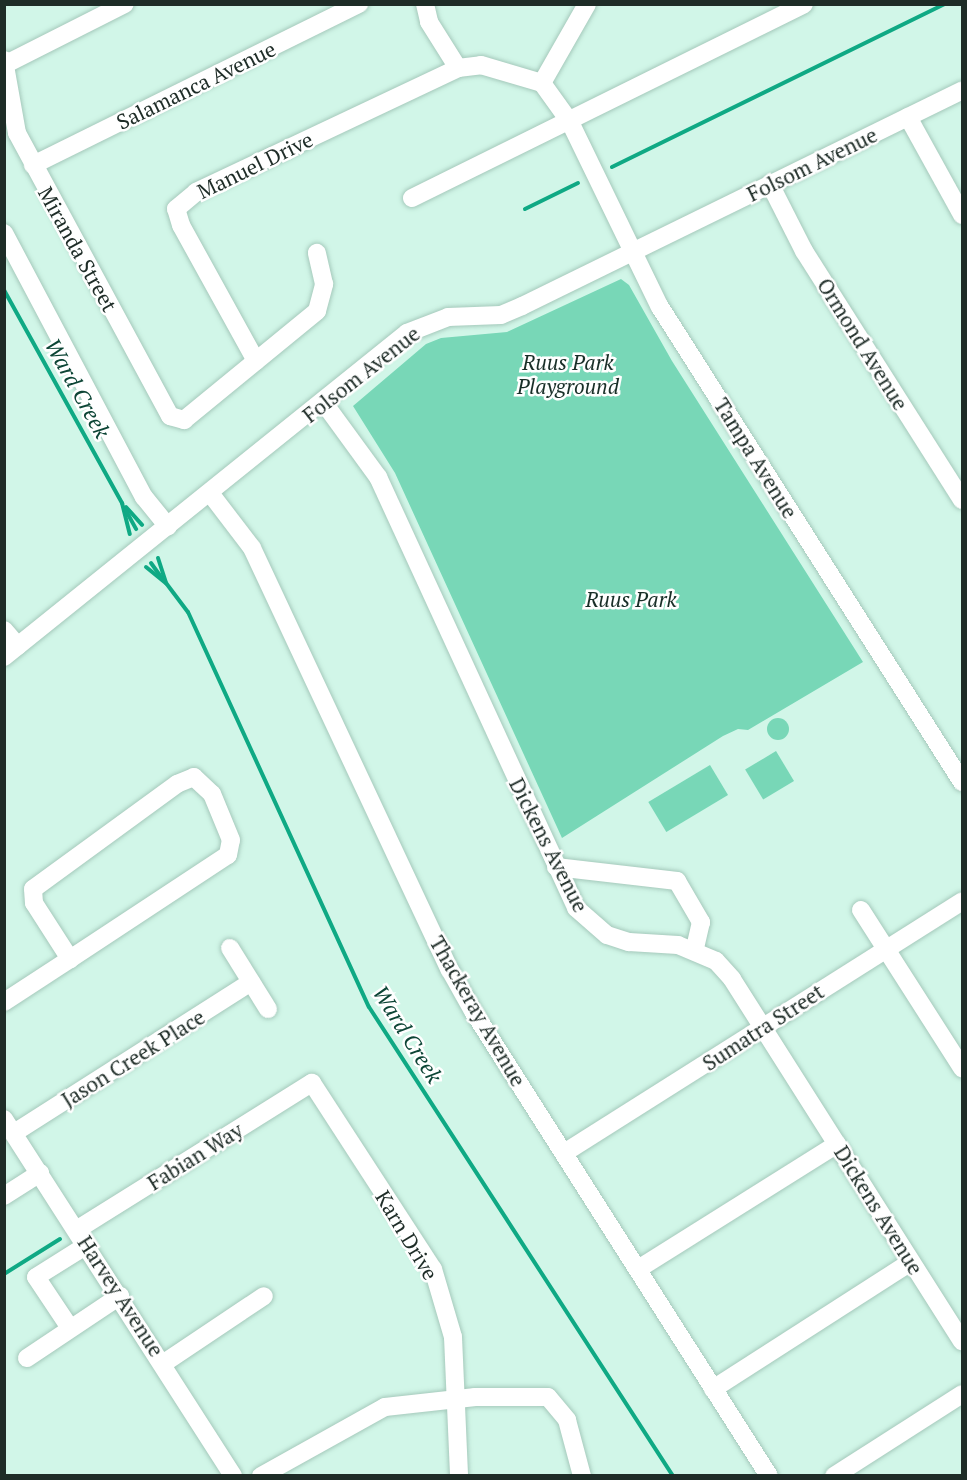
<!DOCTYPE html>
<html>
<head>
<meta charset="utf-8">
<style>
  body { margin:0 }
  #map { position:relative; width:967px; height:1480px; overflow:hidden; background:#d1f6e8; font-family:"PT Serif",serif }
  div>[style] { position:absolute }
  [style*='--x'] { left:calc(var(--x)*1px); top:calc(var(--y)*1px); width:calc(var(--w)*1px); rotate:calc(var(--a)*1deg) }
  .green>* { inset:0; background:#78d7b7; transform-origin:0 0 }
  .round { border-radius:50% }
  .stream>* { height:4px; margin:-2px; padding:0 2px; transform-origin:2px; border-radius:2px; background:#0fa984 }
  .roads { filter:drop-shadow(0 0 2px #a5c9bb) drop-shadow(0 0 2px #a5c9bb) }
  .minor>* { height:18px; margin:-9px; padding:0 9px; transform-origin:9px; border-radius:9px; background:#fff }
  span { translate:-50% -50%; white-space:nowrap; text-align:center; line-height:1.15; -webkit-text-stroke:5px #fff; paint-order:stroke }
  .street-label { font-size:21px; color:#1e2c27 }
  .park-label { font-size:21px; color:#192f28; font-style:italic }
  .water-label { font-size:22px; color:#0c4535; font-style:italic }
  .frame { position:absolute; inset:0; border:6px solid #1e2c27; pointer-events:none }
</style>
</head>
<body>
<div id="map">
  <div class="green">
    <i style="clip-path:polygon(621px 279px,629px 285px,672px 361px,863px 662px,748px 730px,738px 729px,723px 736px,562px 838px,395px 473px,353px 406px,426px 344px,441px 338px,507px 332px)"></i>
    <i class="round" style="left:767px;top:718px;width:22px;height:22px"></i>
    <i style="left:776px;top:751px;width:35px;height:36px;rotate:59deg"></i>
    <i style="left:710px;top:765px;width:35px;height:72px;rotate:59deg"></i>
  </div>
  <div class="stream">
    <i style="--x:612;--y:167;--w:371;--a:-26.1"></i>
    <i style="--x:525;--y:209;--w:59;--a:-26.1"></i>
    <i style="--x:4;--y:290;--w:244;--a:61"></i>
    <i style="--x:122;--y:503;--w:32;--a:76"></i>
    <i style="--x:126;--y:507;--w:24;--a:48"></i>
    <i style="--x:125;--y:509;--w:23;--a:61"></i>
    <i style="--x:158;--y:558;--w:25;--a:72"></i>
    <i style="--x:151;--y:563;--w:19;--a:54"></i>
    <i style="--x:146;--y:567;--w:26;--a:39"></i>
    <i style="--x:166;--y:583;--w:36;--a:53"></i>
    <i style="--x:188;--y:612;--w:434;--a:65.4"></i>
    <i style="--x:369;--y:1007;--w:559;--a:57.05"></i>
    <i style="--x:4;--y:1274;--w:66;--a:-32"></i>
  </div>
  <div class="roads">
    <div class="minor">
      <i style="--x:425;--y:4;--w:18;--a:77"></i>
      <i style="--x:429;--y:22;--w:54;--a:57.8"></i>
      <i style="--x:4;--y:60;--w:74;--a:79.9"></i>
      <i style="--x:17;--y:133;--w:322;--a:61.6"></i>
      <i style="--x:170;--y:416;--w:15;--a:16"></i>
      <i style="--x:184;--y:420;--w:172;--a:-39.3"></i>
      <i style="--x:317;--y:311;--w:28;--a:-75"></i>
      <i style="--x:324;--y:284;--w:32;--a:-103"></i>
      <i style="--x:6;--y:64;--w:133;--a:-26.8"></i>
      <i style="--x:542;--y:83;--w:48;--a:54.3"></i>
      <i style="--x:570;--y:122;--w:206;--a:64.1"></i>
      <i style="--x:660;--y:307;--w:563;--a:57.55"></i>
      <i style="--x:908;--y:117;--w:112;--a:61.1"></i>
      <i style="--x:33;--y:165;--w:364;--a:-26.3"></i>
      <i style="--x:770;--y:184;--w:75;--a:63.1"></i>
      <i style="--x:804;--y:251;--w:295;--a:57.6"></i>
      <i style="--x:412;--y:198;--w:437;--a:-26.3"></i>
      <i style="--x:4;--y:233;--w:299;--a:62.1"></i>
      <i style="--x:144;--y:497;--w:38;--a:51"></i>
      <i style="--x:256;--y:361;--w:155;--a:-118.9"></i>
      <i style="--x:181;--y:225;--w:17;--a:-107"></i>
      <i style="--x:176;--y:209;--w:26;--a:-40"></i>
      <i style="--x:196;--y:192;--w:290;--a:-25.3"></i>
      <i style="--x:458;--y:68;--w:23;--a:-7"></i>
      <i style="--x:481;--y:65;--w:64;--a:16.4"></i>
      <i style="--x:542;--y:83;--w:91;--a:-60.3"></i>
      <i style="--x:324;--y:403;--w:92;--a:53.9"></i>
      <i style="--x:378;--y:477;--w:474;--a:65.3"></i>
      <i style="--x:576;--y:908;--w:41;--a:41.1"></i>
      <i style="--x:607;--y:935;--w:23;--a:18"></i>
      <i style="--x:629;--y:942;--w:49;--a:3.5"></i>
      <i style="--x:678;--y:945;--w:41;--a:22.8"></i>
      <i style="--x:716;--y:961;--w:24;--a:48"></i>
      <i style="--x:732;--y:979;--w:429;--a:57.6"></i>
      <i style="--x:210;--y:493;--w:69;--a:52.6"></i>
      <i style="--x:252;--y:548;--w:466;--a:64.9"></i>
      <i style="--x:450;--y:970;--w:47;--a:60.7"></i>
      <i style="--x:473;--y:1011;--w:551;--a:57.52"></i>
      <i style="--x:4;--y:630;--w:21;--a:49"></i>
      <i style="--x:4;--y:657;--w:517;--a:-38.8"></i>
      <i style="--x:407;--y:333;--w:44;--a:-21.3"></i>
      <i style="--x:448;--y:317;--w:53;--a:-2.2"></i>
      <i style="--x:501;--y:315;--w:23;--a:-23"></i>
      <i style="--x:522;--y:306;--w:490;--a:-26.1"></i>
      <i style="--x:556;--y:867;--w:122;--a:6.6"></i>
      <i style="--x:677;--y:881;--w:48;--a:59.7"></i>
      <i style="--x:701;--y:922;--w:28;--a:103"></i>
      <i style="--x:861;--y:910;--w:188;--a:57.4"></i>
      <i style="--x:230;--y:948;--w:72;--a:58.1"></i>
      <i style="--x:4;--y:1002;--w:79;--a:-33.1"></i>
      <i style="--x:70;--y:959;--w:189;--a:-33.4"></i>
      <i style="--x:228;--y:855;--w:15;--a:-79"></i>
      <i style="--x:231;--y:840;--w:50;--a:-112.4"></i>
      <i style="--x:212;--y:794;--w:25;--a:-137"></i>
      <i style="--x:194;--y:777;--w:18;--a:158"></i>
      <i style="--x:177;--y:784;--w:178;--a:143.9"></i>
      <i style="--x:33;--y:889;--w:14;--a:86"></i>
      <i style="--x:34;--y:903;--w:67;--a:57.3"></i>
      <i style="--x:4;--y:1119;--w:424;--a:57.3"></i>
      <i style="--x:14;--y:1133;--w:281;--a:-32.5"></i>
      <i style="--x:564;--y:1153;--w:471;--a:-32.3"></i>
      <i style="--x:4;--y:1196;--w:43;--a:-32.6"></i>
      <i style="--x:78;--y:1229;--w:276;--a:-32"></i>
      <i style="--x:312;--y:1083;--w:222;--a:57"></i>
      <i style="--x:433;--y:1269;--w:71;--a:73.6"></i>
      <i style="--x:453;--y:1337;--w:139;--a:87.5"></i>
      <i style="--x:638;--y:1269;--w:235;--a:-32.1"></i>
      <i style="--x:70;--y:1328;--w:61;--a:-123.7"></i>
      <i style="--x:36;--y:1277;--w:60;--a:-32.1"></i>
      <i style="--x:27;--y:1358;--w:112;--a:-33.7"></i>
      <i style="--x:164;--y:1363;--w:120;--a:-33.8"></i>
      <i style="--x:713;--y:1389;--w:235;--a:-32.7"></i>
      <i style="--x:261;--y:1476;--w:142;--a:-29.1"></i>
      <i style="--x:385;--y:1407;--w:91;--a:-6.3"></i>
      <i style="--x:475;--y:1397;--w:73;--a:0"></i>
      <i style="--x:548;--y:1397;--w:30;--a:50"></i>
      <i style="--x:567;--y:1420;--w:58;--a:75"></i>
      <i style="--x:834;--y:1476;--w:152;--a:-32.6"></i>
    </div>
  </div>
  <div class="street-label">
    <span style="left:196px;top:85px;rotate:-26deg">Salamanca Avenue</span>
    <span style="left:812px;top:164px;rotate:-26deg">Folsom Avenue</span>
    <span style="left:255px;top:165px;rotate:-26deg">Manuel Drive</span>
    <span style="left:78px;top:249px;rotate:61deg">Miranda Street</span>
    <span style="left:863px;top:344px;rotate:58deg">Ormond Avenue</span>
    <span style="left:361px;top:374px;rotate:-38deg">Folsom Avenue</span>
    <span style="left:756px;top:458px;rotate:58deg">Tampa Avenue</span>
    <span style="left:549px;top:845px;rotate:63deg">Dickens Avenue</span>
    <span style="left:478px;top:1011px;rotate:60deg">Thackeray Avenue</span>
    <span style="left:763px;top:1027px;rotate:-33deg">Sumatra Street</span>
    <span style="left:133px;top:1058px;rotate:-32deg">Jason Creek Place</span>
    <span style="left:195px;top:1156px;rotate:-32deg">Fabian Way</span>
    <span style="left:879px;top:1210px;rotate:58deg">Dickens Avenue</span>
    <span style="left:407px;top:1235px;rotate:59deg">Karn Drive</span>
    <span style="left:121px;top:1296px;rotate:57deg">Harvey Avenue</span>
  </div>
  <div class="park-label">
    <span style="left:568px;top:374px">Ruus Park<br>Playground</span>
    <span style="left:631px;top:599px">Ruus Park</span>
  </div>
  <div class="water-label">
    <span style="left:78px;top:388px;rotate:61deg">Ward Creek</span>
    <span style="left:408px;top:1034px;rotate:58deg">Ward Creek</span>
  </div>
  <div class="frame"></div>
</div>
</body>
</html>
